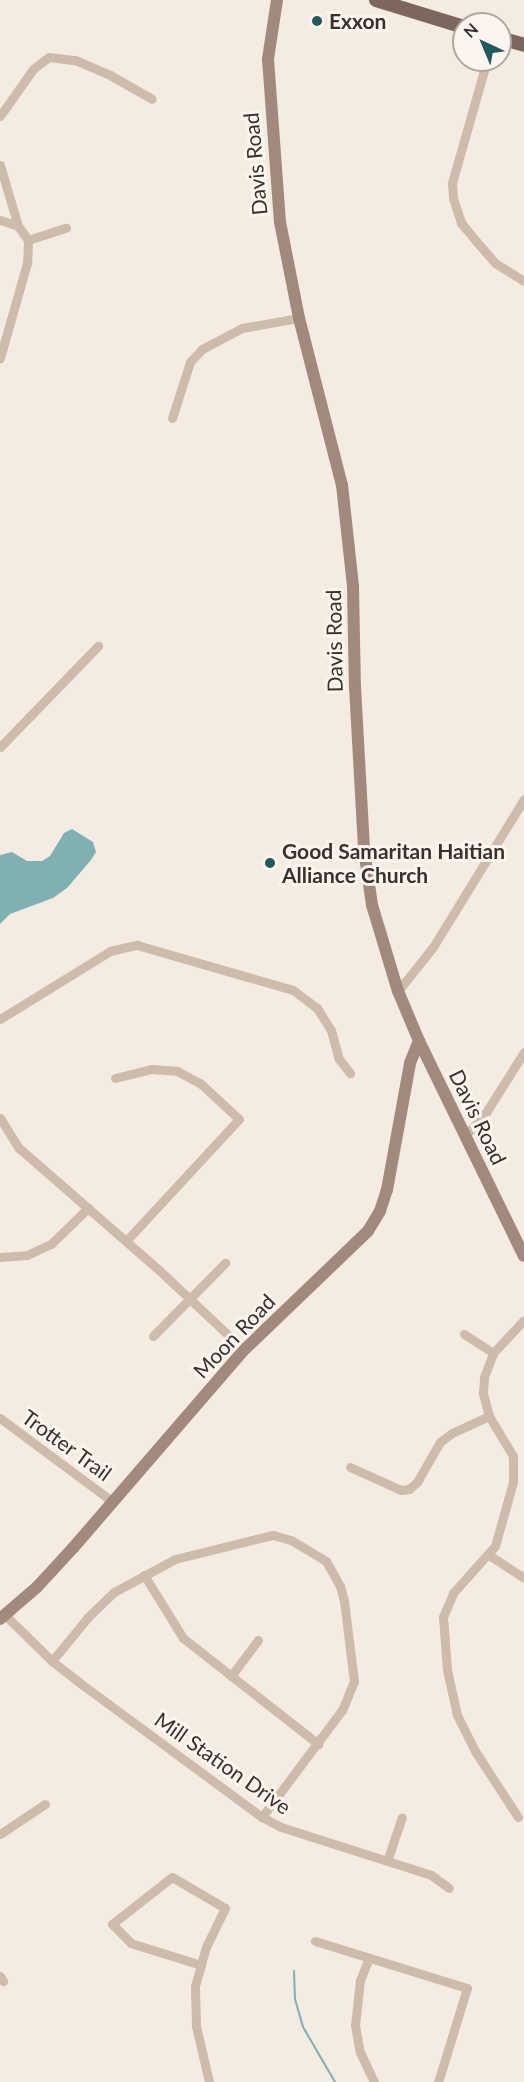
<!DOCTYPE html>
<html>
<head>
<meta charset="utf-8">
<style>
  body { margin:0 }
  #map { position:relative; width:524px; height:2082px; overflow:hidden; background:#f4ebe1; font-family:Lato,sans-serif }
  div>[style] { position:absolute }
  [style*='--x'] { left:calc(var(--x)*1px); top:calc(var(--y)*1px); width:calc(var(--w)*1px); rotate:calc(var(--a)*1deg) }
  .water>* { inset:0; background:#7fb0b2 }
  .stream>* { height:2px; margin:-1px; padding:0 1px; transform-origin:1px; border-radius:1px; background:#7fb0b2 }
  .street>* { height:9px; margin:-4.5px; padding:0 4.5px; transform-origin:4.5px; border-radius:4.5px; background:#cdbbac }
  .secondary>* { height:12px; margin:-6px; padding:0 6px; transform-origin:6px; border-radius:6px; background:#a18a7d }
  .primary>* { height:14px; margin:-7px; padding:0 7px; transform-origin:7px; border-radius:7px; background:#7d675c }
  .dots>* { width:16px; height:16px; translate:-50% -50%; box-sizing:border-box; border:3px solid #fbf5ee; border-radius:50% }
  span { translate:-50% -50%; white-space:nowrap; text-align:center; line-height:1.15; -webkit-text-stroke:6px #fbf5ee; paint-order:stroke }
  .poi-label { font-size:21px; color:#3b302b; font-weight:700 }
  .left { translate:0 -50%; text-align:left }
  .street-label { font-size:21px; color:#3b302b }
  .north { position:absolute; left:452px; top:12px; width:60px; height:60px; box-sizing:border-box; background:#fbf5ee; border:2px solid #aea6a0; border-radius:50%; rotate:316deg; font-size:16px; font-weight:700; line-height:24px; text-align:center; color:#3b302b }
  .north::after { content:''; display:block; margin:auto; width:21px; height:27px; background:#1f5a5e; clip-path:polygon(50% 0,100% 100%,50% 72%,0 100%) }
</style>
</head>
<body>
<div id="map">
  <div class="water">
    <i style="clip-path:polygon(72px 829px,93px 842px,96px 852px,91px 860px,67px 888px,53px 898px,10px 914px,0 924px,0 855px,12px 852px,27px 861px,42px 861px,50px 856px,64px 833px)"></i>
  </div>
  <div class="stream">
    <i style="--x:294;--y:1971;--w:28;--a:88"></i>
    <i style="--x:295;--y:1999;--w:29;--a:74"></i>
    <i style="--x:303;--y:2027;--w:64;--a:59.8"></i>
  </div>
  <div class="street">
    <i style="--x:487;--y:60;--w:128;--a:105.9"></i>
    <i style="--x:452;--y:183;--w:15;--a:86"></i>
    <i style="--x:453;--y:198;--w:26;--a:72"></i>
    <i style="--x:461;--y:223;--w:23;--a:50"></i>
    <i style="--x:476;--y:241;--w:29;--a:49"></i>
    <i style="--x:495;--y:263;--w:34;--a:32"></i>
    <i style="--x:0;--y:116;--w:57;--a:-54.9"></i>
    <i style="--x:33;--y:69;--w:20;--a:-37"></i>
    <i style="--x:49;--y:57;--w:26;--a:7"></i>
    <i style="--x:75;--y:60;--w:38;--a:23"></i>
    <i style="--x:110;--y:75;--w:48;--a:29.7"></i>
    <i style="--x:0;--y:165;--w:64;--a:73.6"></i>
    <i style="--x:0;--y:220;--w:19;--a:18"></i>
    <i style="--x:18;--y:226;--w:17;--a:54"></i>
    <i style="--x:28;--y:240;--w:23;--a:92"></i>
    <i style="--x:27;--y:263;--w:99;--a:105.9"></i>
    <i style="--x:28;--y:240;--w:40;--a:-18"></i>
    <i style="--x:172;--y:418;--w:59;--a:-72.2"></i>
    <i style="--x:190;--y:362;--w:18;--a:-47"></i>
    <i style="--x:202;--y:349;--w:45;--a:-27.7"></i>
    <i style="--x:242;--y:328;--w:58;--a:-10"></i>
    <i style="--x:0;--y:747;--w:141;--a:-45.9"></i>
    <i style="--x:398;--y:991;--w:56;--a:-51.5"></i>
    <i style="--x:433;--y:947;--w:174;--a:-58.4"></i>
    <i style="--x:0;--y:1019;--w:129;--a:-31.7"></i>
    <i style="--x:110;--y:951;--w:28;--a:-13"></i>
    <i style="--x:137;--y:945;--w:162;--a:16.1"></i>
    <i style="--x:293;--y:990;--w:30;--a:37"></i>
    <i style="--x:317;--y:1008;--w:26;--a:58"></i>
    <i style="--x:331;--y:1030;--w:30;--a:75"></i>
    <i style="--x:339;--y:1059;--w:18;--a:52"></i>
    <i style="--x:115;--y:1078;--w:37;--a:-14"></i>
    <i style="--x:151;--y:1069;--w:26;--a:4"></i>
    <i style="--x:177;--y:1071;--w:26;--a:28"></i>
    <i style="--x:200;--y:1083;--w:53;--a:42.7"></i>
    <i style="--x:239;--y:1119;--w:166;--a:132.8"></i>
    <i style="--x:0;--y:1118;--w:36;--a:58"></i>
    <i style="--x:19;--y:1148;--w:187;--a:41.1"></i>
    <i style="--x:160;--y:1271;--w:115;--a:43.2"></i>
    <i style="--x:465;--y:1136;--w:30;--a:-48"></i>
    <i style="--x:485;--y:1114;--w:73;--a:-57.8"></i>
    <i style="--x:0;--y:1257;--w:27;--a:-4"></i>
    <i style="--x:27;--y:1255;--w:26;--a:-25"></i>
    <i style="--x:51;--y:1244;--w:52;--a:-44.2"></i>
    <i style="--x:464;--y:1334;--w:35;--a:33"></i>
    <i style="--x:153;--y:1336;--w:103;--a:-45.4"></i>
    <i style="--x:0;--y:1418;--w:141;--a:36.6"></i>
    <i style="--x:350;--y:1467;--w:56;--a:24.3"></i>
    <i style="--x:401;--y:1490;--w:8;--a:-7"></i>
    <i style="--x:409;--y:1489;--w:11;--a:-41"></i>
    <i style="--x:417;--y:1482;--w:46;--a:-60.1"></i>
    <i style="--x:440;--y:1442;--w:15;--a:-37"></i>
    <i style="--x:452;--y:1433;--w:41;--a:-24.7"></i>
    <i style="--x:489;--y:1555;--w:42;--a:33.3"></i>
    <i style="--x:144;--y:1575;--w:74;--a:58.2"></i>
    <i style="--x:183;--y:1638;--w:172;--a:38.1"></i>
    <i style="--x:5;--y:1615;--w:66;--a:44.4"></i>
    <i style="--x:52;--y:1661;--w:36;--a:38"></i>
    <i style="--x:80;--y:1683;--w:226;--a:36.4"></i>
    <i style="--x:262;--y:1817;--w:21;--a:28"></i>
    <i style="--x:281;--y:1827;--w:157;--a:17.7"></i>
    <i style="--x:431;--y:1875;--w:22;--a:36"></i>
    <i style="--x:52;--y:1661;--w:57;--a:-50.7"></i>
    <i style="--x:88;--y:1617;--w:36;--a:-44"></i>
    <i style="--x:114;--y:1592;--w:69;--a:-28.4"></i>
    <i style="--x:175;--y:1559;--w:101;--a:-13.8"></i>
    <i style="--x:273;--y:1535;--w:19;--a:16"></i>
    <i style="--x:291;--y:1540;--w:41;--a:31"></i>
    <i style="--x:326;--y:1561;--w:29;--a:61"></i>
    <i style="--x:340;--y:1586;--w:16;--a:75"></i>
    <i style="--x:344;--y:1601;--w:81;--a:82.9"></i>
    <i style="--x:354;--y:1681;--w:31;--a:112"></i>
    <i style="--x:342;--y:1710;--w:134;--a:126.8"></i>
    <i style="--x:231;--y:1676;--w:45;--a:-53.1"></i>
    <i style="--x:518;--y:1817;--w:79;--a:-123.1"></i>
    <i style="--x:475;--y:1751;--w:40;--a:-116.6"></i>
    <i style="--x:457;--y:1715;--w:46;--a:-102.5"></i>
    <i style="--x:447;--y:1670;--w:53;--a:-94.3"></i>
    <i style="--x:443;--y:1617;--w:26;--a:-67"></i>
    <i style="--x:453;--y:1593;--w:63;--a:-48.2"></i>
    <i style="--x:495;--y:1546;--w:66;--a:-74.3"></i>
    <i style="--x:513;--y:1482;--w:26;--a:-90"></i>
    <i style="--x:513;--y:1456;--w:47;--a:-121"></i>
    <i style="--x:489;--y:1416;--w:24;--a:-105"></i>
    <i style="--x:483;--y:1393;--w:16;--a:-86"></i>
    <i style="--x:484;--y:1377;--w:26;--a:-69"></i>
    <i style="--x:493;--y:1353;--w:45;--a:-46.8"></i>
    <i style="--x:0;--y:1834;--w:54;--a:-33.7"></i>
    <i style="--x:387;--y:1861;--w:46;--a:-71.2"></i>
    <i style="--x:315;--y:1941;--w:159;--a:17.2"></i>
    <i style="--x:467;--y:1988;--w:98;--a:107.1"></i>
    <i style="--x:369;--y:1958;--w:24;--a:112"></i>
    <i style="--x:360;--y:1980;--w:45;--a:96.3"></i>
    <i style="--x:355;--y:2025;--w:27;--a:80"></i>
    <i style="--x:360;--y:2052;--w:33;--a:65"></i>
    <i style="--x:201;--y:1965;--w:73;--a:-162.6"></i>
    <i style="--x:131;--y:1943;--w:27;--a:-135"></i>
    <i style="--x:112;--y:1924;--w:76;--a:-38.1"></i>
    <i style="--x:172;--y:1877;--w:61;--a:30.3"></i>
    <i style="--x:225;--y:1908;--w:43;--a:116"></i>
    <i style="--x:206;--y:1947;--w:19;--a:106"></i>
    <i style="--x:201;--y:1965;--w:22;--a:106"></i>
    <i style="--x:195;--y:1986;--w:40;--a:88.6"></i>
    <i style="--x:196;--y:2026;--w:57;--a:76.9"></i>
    <i style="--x:0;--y:1976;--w:6;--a:59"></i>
  </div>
  <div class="secondary">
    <i style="--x:277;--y:0;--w:60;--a:98.7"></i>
    <i style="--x:268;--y:59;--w:163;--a:85.8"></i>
    <i style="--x:280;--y:222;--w:98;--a:78.8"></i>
    <i style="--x:299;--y:318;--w:172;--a:75.6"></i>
    <i style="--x:342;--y:485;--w:103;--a:83.8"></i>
    <i style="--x:353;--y:587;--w:100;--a:88.9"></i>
    <i style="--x:355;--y:687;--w:162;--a:86.8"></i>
    <i style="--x:364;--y:849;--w:57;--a:81.9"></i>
    <i style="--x:372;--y:905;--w:90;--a:73.2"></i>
    <i style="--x:398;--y:991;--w:54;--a:67.2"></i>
    <i style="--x:419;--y:1041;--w:239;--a:64"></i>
    <i style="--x:0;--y:1619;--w:49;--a:-40.9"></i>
    <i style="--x:37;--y:1587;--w:53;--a:-47.3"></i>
    <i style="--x:73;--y:1548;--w:262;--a:-49.2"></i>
    <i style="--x:244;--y:1350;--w:172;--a:-43.8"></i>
    <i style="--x:368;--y:1231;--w:23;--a:-59"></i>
    <i style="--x:380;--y:1211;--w:22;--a:-72"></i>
    <i style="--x:387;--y:1190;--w:129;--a:-79.7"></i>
    <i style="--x:410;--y:1063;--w:24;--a:-68"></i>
  </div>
  <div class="primary">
    <i style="--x:376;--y:0;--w:92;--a:17.1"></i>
    <i style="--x:500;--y:38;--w:25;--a:16"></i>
  </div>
  <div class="dots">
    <i style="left:317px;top:21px;background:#1f5a5e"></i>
    <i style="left:270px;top:863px;background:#1f5a5e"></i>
  </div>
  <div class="poi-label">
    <span class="left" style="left:329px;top:21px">Exxon</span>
    <span class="left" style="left:282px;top:863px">Good Samaritan Haitian<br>Alliance Church</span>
  </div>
  <div class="street-label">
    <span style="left:255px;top:164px;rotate:-95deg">Davis Road</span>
    <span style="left:334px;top:641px;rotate:-91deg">Davis Road</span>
    <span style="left:478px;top:1117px;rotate:64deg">Davis Road</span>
    <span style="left:234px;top:1336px;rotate:-46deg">Moon Road</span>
    <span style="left:67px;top:1445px;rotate:36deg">Trotter Trail</span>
    <span style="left:223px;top:1763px;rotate:35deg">Mill Station Drive</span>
  </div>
  <div class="north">N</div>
</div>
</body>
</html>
